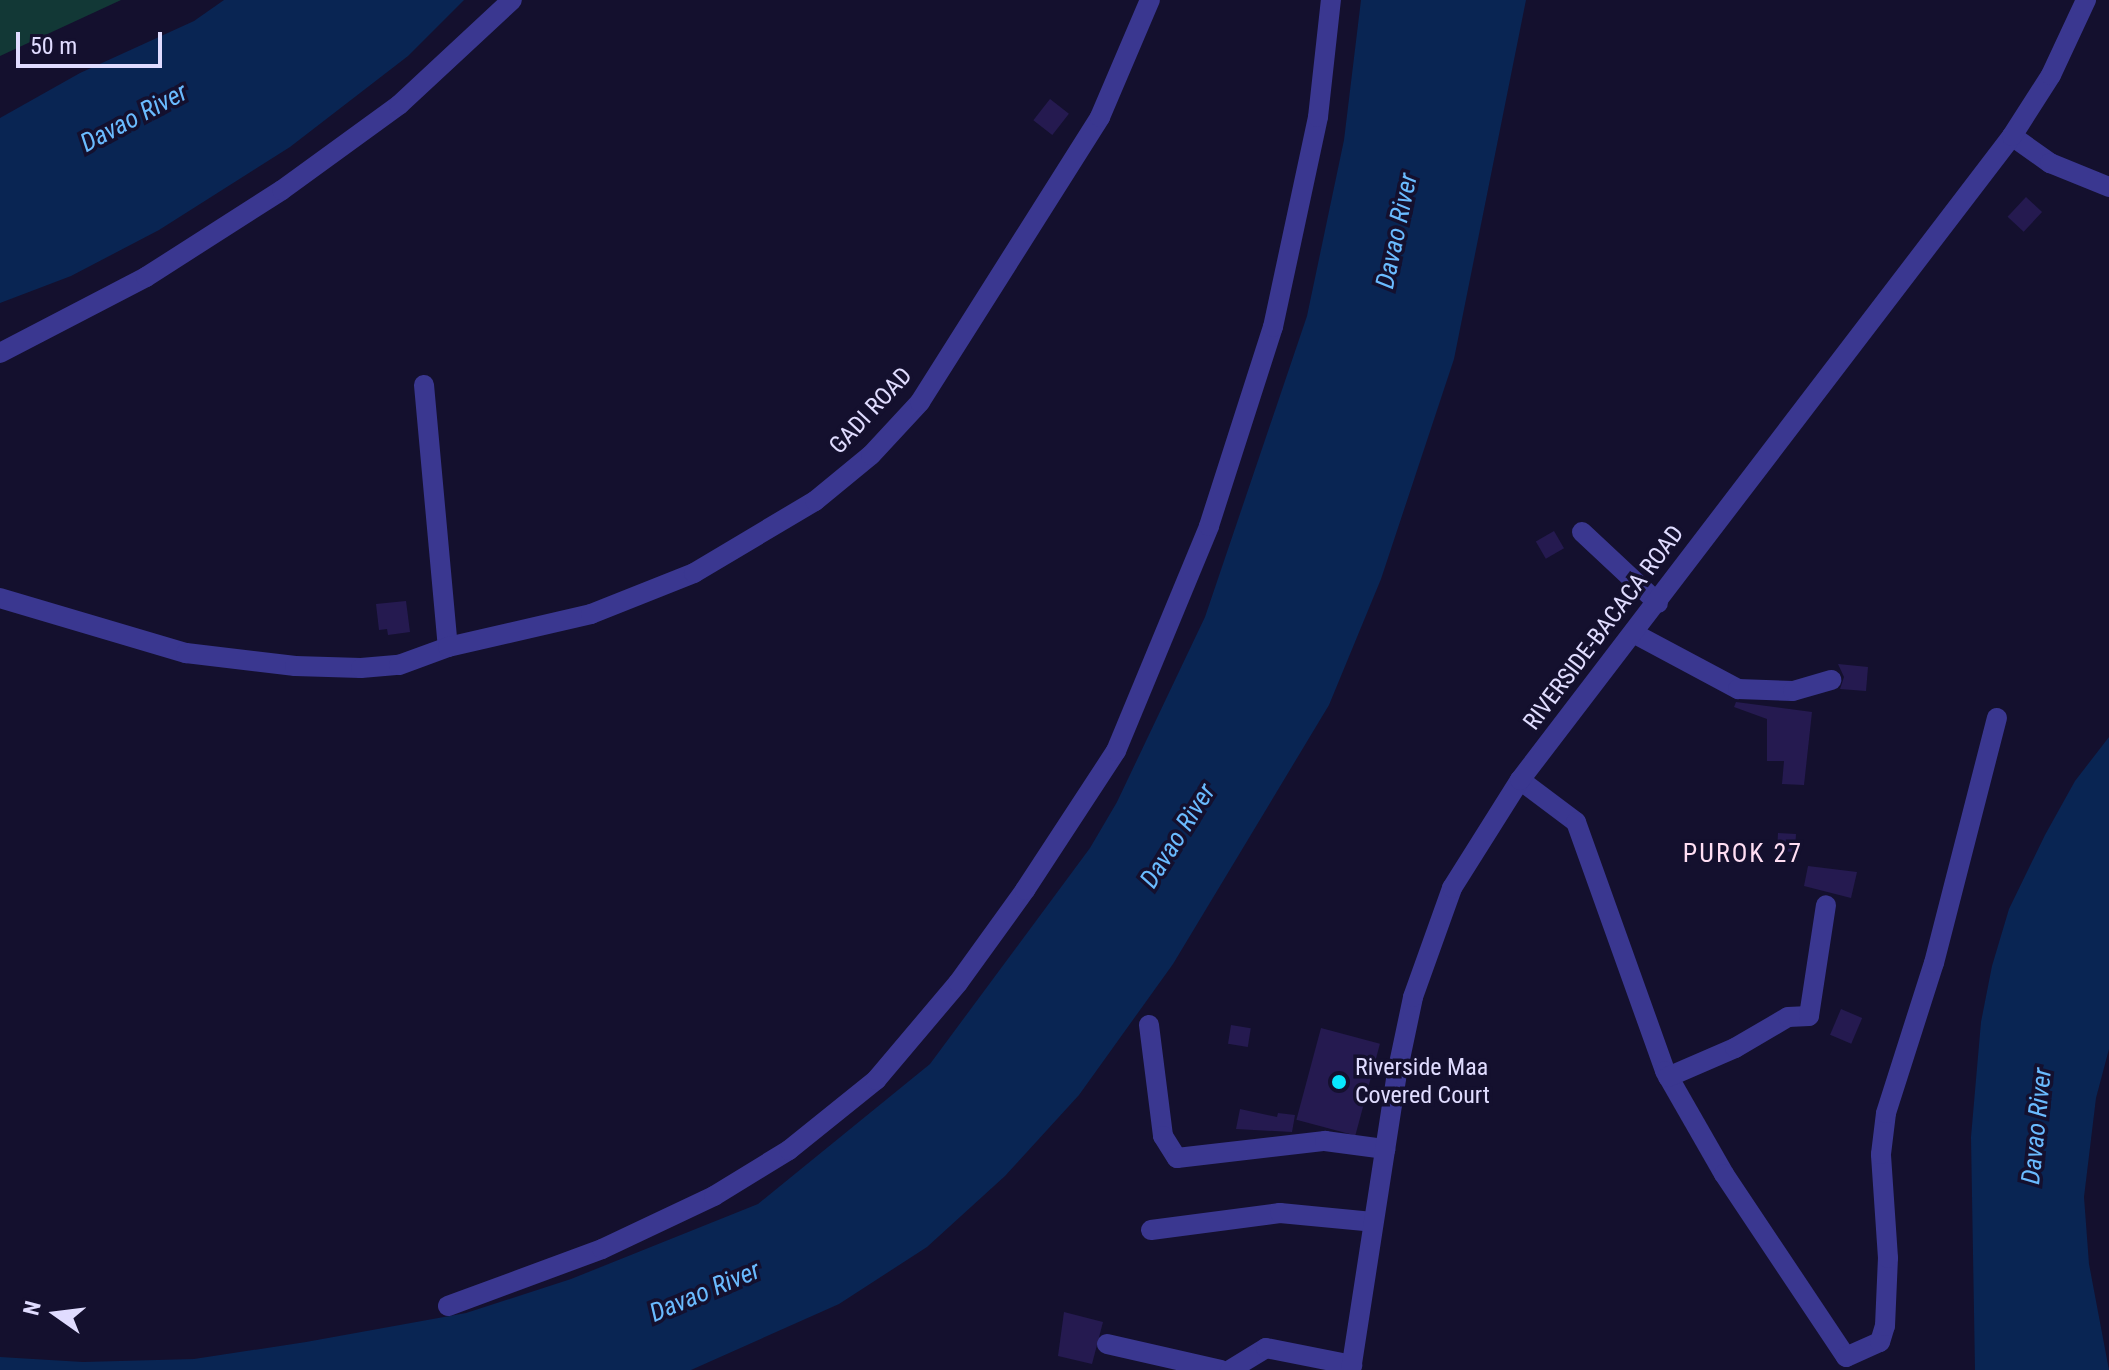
<!DOCTYPE html>
<html>
<head>
<meta charset="utf-8">
<style>
  body { margin:0 }
  #map { position:relative; width:2109px; height:1370px; overflow:hidden; background:#14102e; font-family:"Roboto Condensed",sans-serif }
  div>[style] { position:absolute }
  [style*='--x'] { left:calc(var(--x)*1px); top:calc(var(--y)*1px); width:calc(var(--w)*1px); rotate:calc(var(--a)*1deg) }
  .green>* { inset:0; background:#123836 }
  .water>* { inset:0; background:#092553 }
  .building>* { inset:0; background:#251a50; transform-origin:0 0 }
  .minor>* { height:20px; margin:-10px; padding:0 10px; transform-origin:10px; border-radius:10px; background:#3a3790 }
  .dots>* { width:22px; height:22px; translate:-50% -50%; box-sizing:border-box; border:4px solid #14102e; border-radius:50% }
  span { translate:-50% -50%; white-space:nowrap; text-align:center; line-height:1.15; -webkit-text-stroke:7px #14102e; paint-order:stroke }
  .street-label { font-size:24px; color:#e0dcff }
  .poi-label { font-size:24px; color:#e0dcff }
  .left { translate:0 -50%; text-align:left }
  .water-label { font-size:26px; color:#6abbff; font-style:italic }
  .neighbourhood-label { font-size:26px; color:#ffdef3; letter-spacing:2px }
  .north { position:absolute; left:16px; top:1274px; width:80px; height:80px; -webkit-text-stroke:6px #14102e; paint-order:stroke; rotate:284deg; font-size:22px; font-weight:700; line-height:32px; text-align:center; color:#e0dcff }
  .north::after { content:''; display:block; margin:auto; width:28px; height:36px; background:#e0dcff; clip-path:polygon(50% 0,100% 100%,50% 72%,0 100%) }
  .scale { position:absolute; left:16px; top:32px; width:146px; height:36px; box-sizing:border-box; border:4px solid #e0dcff; border-top:0; padding-left:10px; font-size:24px; line-height:28px; white-space:nowrap; color:#e0dcff; -webkit-text-stroke:6px #14102e; paint-order:stroke }
</style>
</head>
<body>
<div id="map">
  <div class="green">
    <i style="clip-path:polygon(0 0,121px 0,0 56px)"></i>
  </div>
  <div class="water">
    <i style="clip-path:polygon(224px 0,464px 0,408px 56px,290px 147px,159px 230px,71px 276px,0 303px,0 118px,80px 73px,194px 21px)"></i>
    <i style="clip-path:polygon(1361px 0,1526px 0,1454px 359px,1381px 579px,1329px 705px,1173px 964px,1079px 1095px,1005px 1176px,927px 1247px,839px 1304px,691px 1370px,0 1370px,0 1357px,83px 1362px,194px 1359px,306px 1342px,466px 1313px,571px 1279px,758px 1204px,930px 1064px,1090px 848px,1117px 802px,1205px 617px,1307px 316px,1344px 140px)"></i>
    <i style="clip-path:polygon(2109px 737px,2109px 1049px,2096px 1098px,2084px 1197px,2089px 1264px,2109px 1370px,1975px 1370px,1971px 1137px,1981px 1022px,1992px 966px,2009px 909px,2045px 835px,2075px 781px)"></i>
  </div>
  <div class="building">
    <i style="left:1050px;top:99px;width:24px;height:27px;rotate:38deg"></i>
    <i style="left:2026px;top:197px;width:22px;height:27px;rotate:43deg"></i>
    <i style="left:1554px;top:531px;width:20px;height:21px;rotate:60deg"></i>
    <i style="clip-path:polygon(406px 601px,410px 632px,388px 635px,387px 629px,379px 630px,376px 604px)"></i>
    <i style="clip-path:polygon(1838px 664px,1868px 667px,1866px 691px,1840px 689px,1844px 677px)"></i>
    <i style="clip-path:polygon(1736px 702px,1812px 712px,1804px 785px,1782px 784px,1784px 761px,1767px 761px,1767px 719px,1734px 707px)"></i>
    <i style="left:1778px;top:833px;width:18px;height:18px;rotate:3deg"></i>
    <i style="clip-path:polygon(1808px 866px,1857px 872px,1851px 898px,1804px 886px)"></i>
    <i style="left:1841px;top:1009px;width:23px;height:28px;rotate:23deg"></i>
    <i style="left:1231px;top:1025px;width:20px;height:19px;rotate:9deg"></i>
    <i style="left:1321px;top:1028px;width:61px;height:95px;rotate:15deg"></i>
    <i style="clip-path:polygon(1240px 1109px,1277px 1117px,1278px 1113px,1295px 1115px,1292px 1132px,1236px 1129px)"></i>
    <i style="clip-path:polygon(1064px 1312px,1103px 1322px,1092px 1364px,1058px 1356px)"></i>
  </div>
  <div class="minor">
    <i style="--x:2012;--y:136;--w:47;--a:35.4"></i>
    <i style="--x:2050;--y:163;--w:64;--a:22.1"></i>
    <i style="--x:0;--y:353;--w:165;--a:-27.5"></i>
    <i style="--x:146;--y:277;--w:161;--a:-32.6"></i>
    <i style="--x:282;--y:190;--w:145;--a:-36"></i>
    <i style="--x:399;--y:105;--w:154;--a:-42.9"></i>
    <i style="--x:424;--y:385;--w:263;--a:84.8"></i>
    <i style="--x:1582;--y:532;--w:104;--a:43.1"></i>
    <i style="--x:0;--y:598;--w:194;--a:16.5"></i>
    <i style="--x:186;--y:653;--w:110;--a:6.8"></i>
    <i style="--x:295;--y:666;--w:66;--a:1.7"></i>
    <i style="--x:361;--y:668;--w:38;--a:-5"></i>
    <i style="--x:399;--y:665;--w:52;--a:-20.2"></i>
    <i style="--x:448;--y:647;--w:147;--a:-13"></i>
    <i style="--x:591;--y:614;--w:111;--a:-21.7"></i>
    <i style="--x:694;--y:573;--w:141;--a:-30.8"></i>
    <i style="--x:815;--y:501;--w:72;--a:-39.4"></i>
    <i style="--x:871;--y:455;--w:72;--a:-47.2"></i>
    <i style="--x:920;--y:402;--w:337;--a:-57.7"></i>
    <i style="--x:1100;--y:117;--w:127;--a:-66.9"></i>
    <i style="--x:1635;--y:634;--w:117;--a:28.1"></i>
    <i style="--x:1738;--y:689;--w:55;--a:2.1"></i>
    <i style="--x:1793;--y:691;--w:40;--a:-16"></i>
    <i style="--x:1520;--y:780;--w:70;--a:36.9"></i>
    <i style="--x:1576;--y:822;--w:264;--a:70.3"></i>
    <i style="--x:1665;--y:1071;--w:119;--a:60.2"></i>
    <i style="--x:1724;--y:1174;--w:220;--a:56.3"></i>
    <i style="--x:1846;--y:1357;--w:37;--a:-24"></i>
    <i style="--x:1880;--y:1342;--w:17;--a:-73"></i>
    <i style="--x:1885;--y:1326;--w:68;--a:-87.5"></i>
    <i style="--x:1888;--y:1258;--w:104;--a:-93.9"></i>
    <i style="--x:1881;--y:1154;--w:41;--a:-83"></i>
    <i style="--x:1886;--y:1113;--w:157;--a:-72.3"></i>
    <i style="--x:1934;--y:963;--w:253;--a:-75.6"></i>
    <i style="--x:1149;--y:1025;--w:112;--a:82.8"></i>
    <i style="--x:1163;--y:1136;--w:26;--a:58"></i>
    <i style="--x:1177;--y:1158;--w:149;--a:-6.6"></i>
    <i style="--x:1325;--y:1141;--w:61;--a:7.6"></i>
    <i style="--x:1668;--y:1077;--w:73;--a:-23.4"></i>
    <i style="--x:1735;--y:1048;--w:61;--a:-30.3"></i>
    <i style="--x:1788;--y:1017;--w:21;--a:-3"></i>
    <i style="--x:1809;--y:1016;--w:112;--a:-81.3"></i>
    <i style="--x:1151;--y:1230;--w:130;--a:-7.5"></i>
    <i style="--x:1280;--y:1213;--w:93;--a:5.5"></i>
    <i style="--x:448;--y:1306;--w:164;--a:-20.3"></i>
    <i style="--x:602;--y:1249;--w:124;--a:-25.3"></i>
    <i style="--x:714;--y:1196;--w:88;--a:-31.5"></i>
    <i style="--x:789;--y:1150;--w:112;--a:-38.8"></i>
    <i style="--x:876;--y:1080;--w:127;--a:-49.8"></i>
    <i style="--x:958;--y:983;--w:115;--a:-54.2"></i>
    <i style="--x:1025;--y:890;--w:166;--a:-56.8"></i>
    <i style="--x:1116;--y:751;--w:243;--a:-67.5"></i>
    <i style="--x:1209;--y:526;--w:209;--a:-72.2"></i>
    <i style="--x:1273;--y:327;--w:215;--a:-77.9"></i>
    <i style="--x:1318;--y:117;--w:118;--a:-83.7"></i>
    <i style="--x:1107;--y:1344;--w:117;--a:12.8"></i>
    <i style="--x:1230;--y:1370;--w:42;--a:-31.4"></i>
    <i style="--x:1266;--y:1348;--w:88;--a:11.2"></i>
    <i style="--x:1351;--y:1370;--w:295;--a:-81.2"></i>
    <i style="--x:1396;--y:1078;--w:83;--a:-78.1"></i>
    <i style="--x:1413;--y:997;--w:116;--a:-70.3"></i>
    <i style="--x:1452;--y:888;--w:128;--a:-57.8"></i>
    <i style="--x:1520;--y:780;--w:810;--a:-52.62"></i>
    <i style="--x:2012;--y:136;--w:72;--a:-57.4"></i>
    <i style="--x:2051;--y:75;--w:83;--a:-65"></i>
  </div>
  <div class="dots">
    <i style="left:1339px;top:1082px;background:#08e8ff"></i>
  </div>
  <div class="street-label">
    <span style="left:871px;top:411px;rotate:-47deg">GADI ROAD</span>
    <span style="left:1604px;top:628px;rotate:-53deg">RIVERSIDE-BACACA ROAD</span>
  </div>
  <div class="poi-label">
    <span class="left" style="left:1355px;top:1082px">Riverside Maa<br>Covered Court</span>
  </div>
  <div class="water-label">
    <span style="left:134px;top:118px;rotate:-28deg">Davao River</span>
    <span style="left:1397px;top:231px;rotate:-78deg">Davao River</span>
    <span style="left:1178px;top:836px;rotate:-58deg">Davao River</span>
    <span style="left:2037px;top:1126px;rotate:-84deg">Davao River</span>
    <span style="left:705px;top:1292px;rotate:-23deg">Davao River</span>
  </div>
  <div class="neighbourhood-label">
    <span style="left:1743px;top:854px">PUROK 27</span>
  </div>
  <div class="north">N</div>
  <div class="scale">50 m</div>
</div>
</body>
</html>
